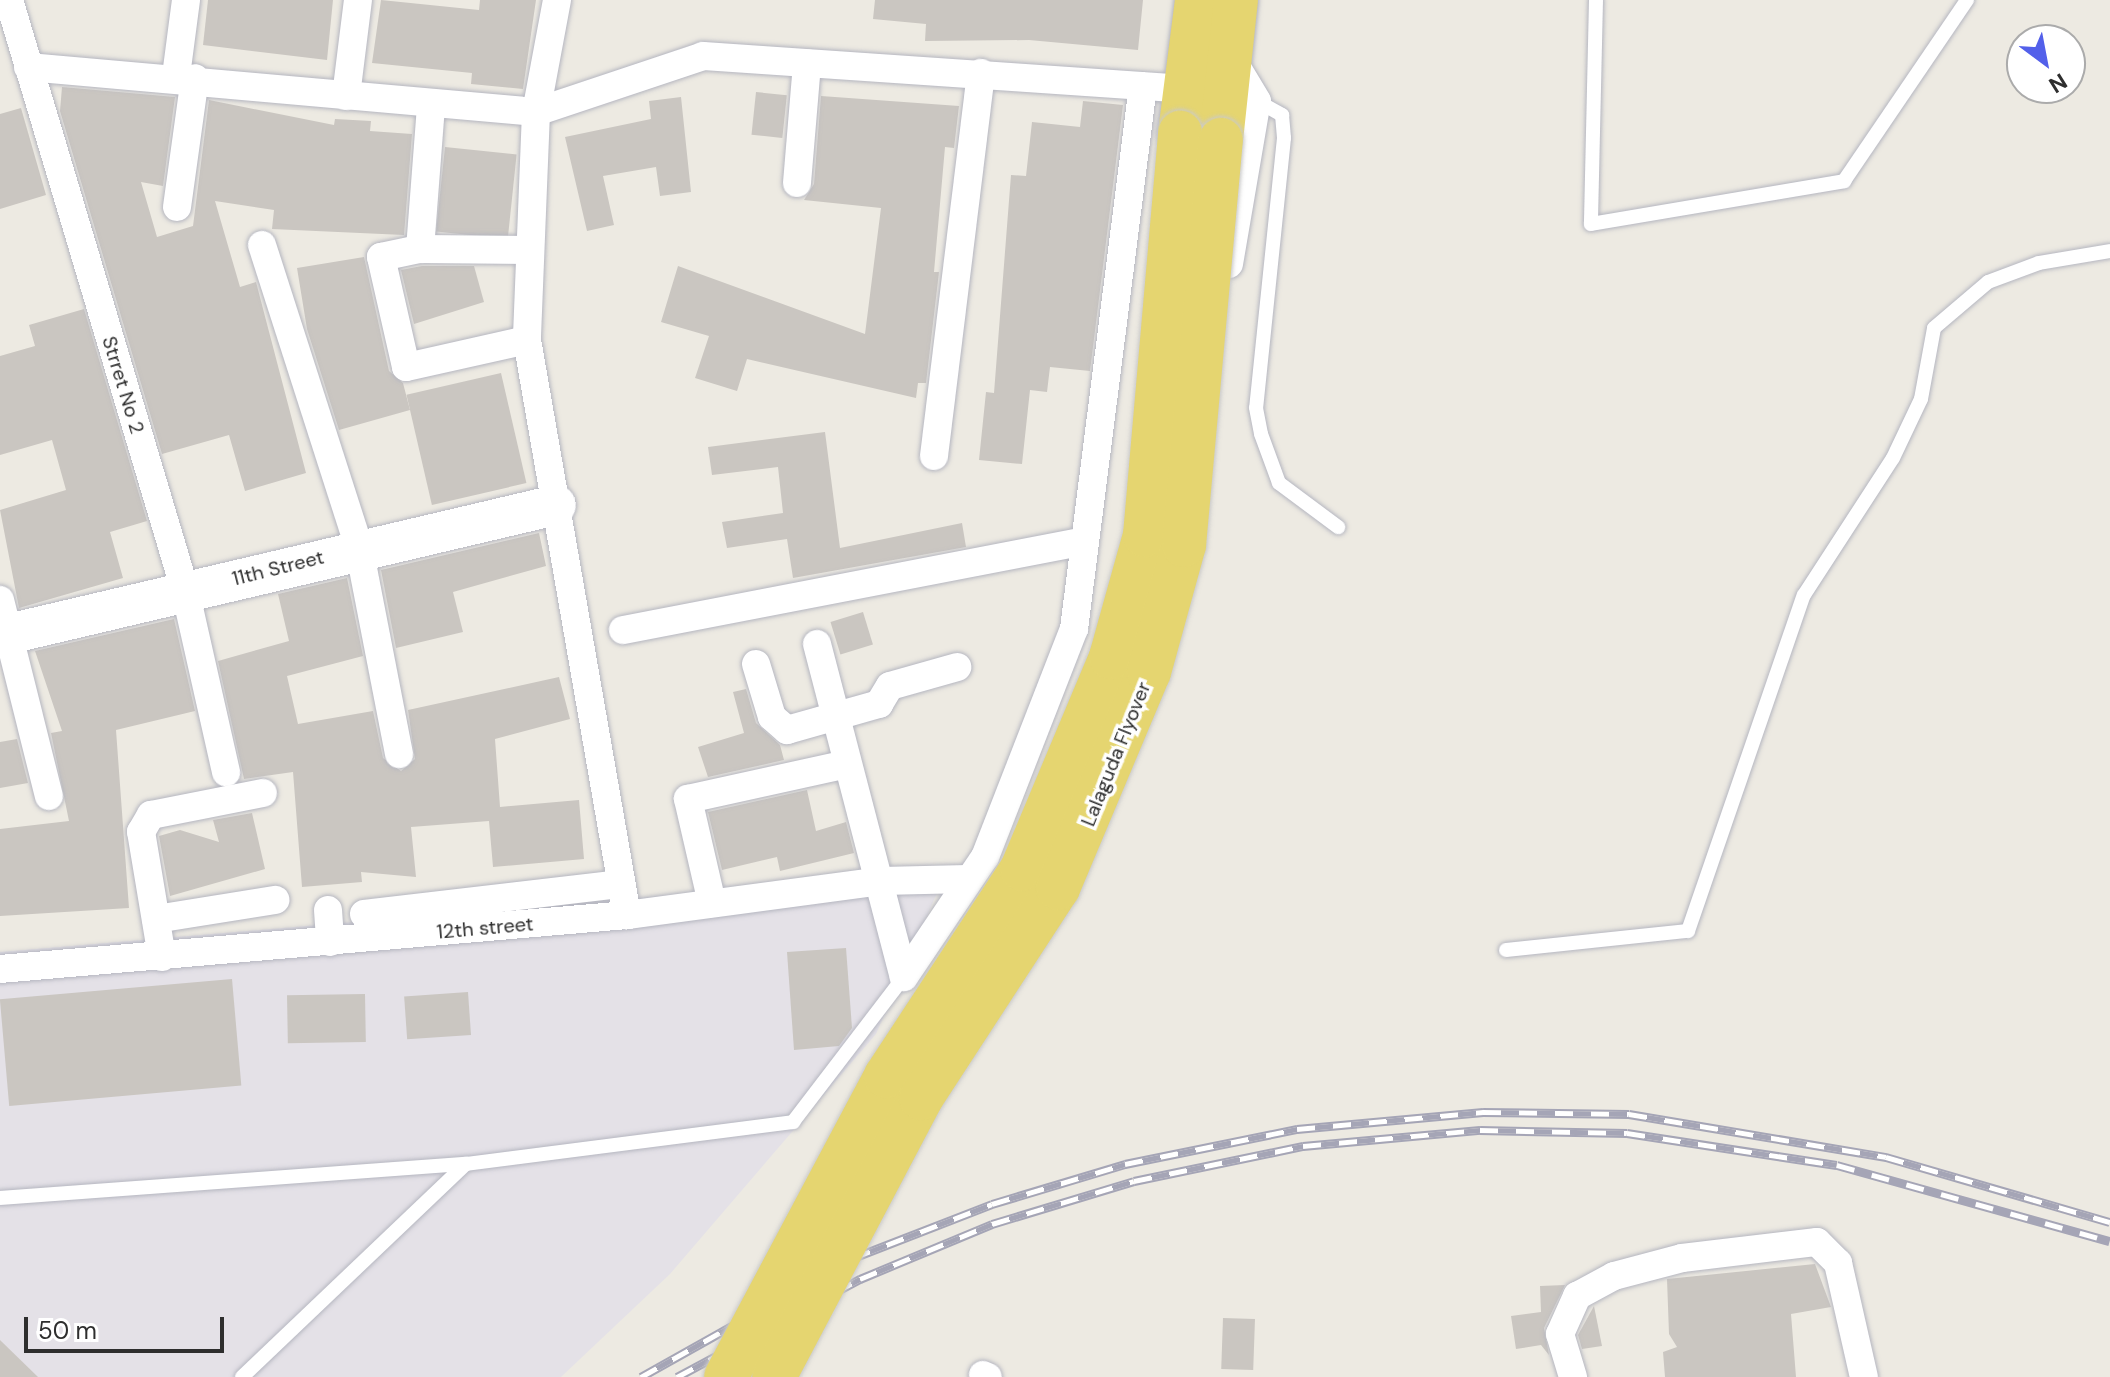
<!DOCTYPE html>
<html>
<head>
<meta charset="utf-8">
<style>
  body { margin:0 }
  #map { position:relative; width:2110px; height:1377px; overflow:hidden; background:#edeae2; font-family:"DM Sans",sans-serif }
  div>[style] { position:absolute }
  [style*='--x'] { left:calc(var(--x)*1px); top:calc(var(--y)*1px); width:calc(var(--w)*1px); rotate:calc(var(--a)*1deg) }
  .industrial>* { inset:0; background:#e4e1e7 }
  .building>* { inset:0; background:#cac6c1; transform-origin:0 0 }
  .roads { filter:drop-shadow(0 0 2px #b5b6c0) drop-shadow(0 0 2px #b5b6c0) }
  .lane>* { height:14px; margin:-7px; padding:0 7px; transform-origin:7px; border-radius:7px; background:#fff }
  .street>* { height:28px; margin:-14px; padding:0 14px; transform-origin:14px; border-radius:14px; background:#fff }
  .secondary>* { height:40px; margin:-20px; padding:0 20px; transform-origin:20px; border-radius:20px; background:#fff }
  .primary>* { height:44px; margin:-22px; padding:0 22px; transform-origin:22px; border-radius:22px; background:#e5d570 }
  .rail>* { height:9px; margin-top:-4.5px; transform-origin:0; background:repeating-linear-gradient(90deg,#fff 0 18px,#a5a5b6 0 36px); box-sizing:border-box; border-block:2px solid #a5a5b6 }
  .bridges { filter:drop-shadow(0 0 2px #c9c9c9) drop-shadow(0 0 2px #c9c9c9) }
  .primary-bridge>* { height:44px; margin:-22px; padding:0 22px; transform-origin:22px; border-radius:22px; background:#e5d570 }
  span { translate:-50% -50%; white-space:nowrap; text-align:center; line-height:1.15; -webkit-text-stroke:7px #fff; paint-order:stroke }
  .street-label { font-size:20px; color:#2e2e2e }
  .north { position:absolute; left:2006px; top:24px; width:80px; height:80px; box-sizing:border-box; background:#fff; border:2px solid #ababab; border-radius:50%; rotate:148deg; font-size:22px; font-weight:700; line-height:32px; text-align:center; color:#2e2e2e }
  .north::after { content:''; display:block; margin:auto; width:28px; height:36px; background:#5360ea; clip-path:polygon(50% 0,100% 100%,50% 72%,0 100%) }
  .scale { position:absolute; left:24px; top:1317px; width:200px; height:36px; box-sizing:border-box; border:4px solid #2e2e2e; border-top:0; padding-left:10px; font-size:24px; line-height:28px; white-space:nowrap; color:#2e2e2e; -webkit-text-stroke:6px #fff; paint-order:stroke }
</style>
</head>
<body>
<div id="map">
  <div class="industrial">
    <i style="clip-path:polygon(946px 872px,876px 1034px,670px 1274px,561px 1377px,0 1377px,0 952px)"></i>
  </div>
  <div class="building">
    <i style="clip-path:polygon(208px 0,333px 0,327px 60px,203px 45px)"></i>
    <i style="clip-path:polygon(381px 0,479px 10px,480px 0,536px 0,523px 89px,471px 84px,472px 73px,372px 63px)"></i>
    <i style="clip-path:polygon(875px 0,1143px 0,1138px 50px,1029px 40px,925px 41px,926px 24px,873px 19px)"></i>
    <i style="clip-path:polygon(62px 87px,175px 97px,163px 186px,141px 182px,157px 237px,193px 226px,209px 100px,334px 125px,335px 119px,371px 121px,370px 131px,412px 134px,404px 235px,272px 229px,274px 210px,215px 201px,240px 287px,256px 282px,306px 473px,245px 491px,229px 435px,162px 454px,60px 111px)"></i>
    <i style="left:756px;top:92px;width:31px;height:43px;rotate:6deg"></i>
    <i style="clip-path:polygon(821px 96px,959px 106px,954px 148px,945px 147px,934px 272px,939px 272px,926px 383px,918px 383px,916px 398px,747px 359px,737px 391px,695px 378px,709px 336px,661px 322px,678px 266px,865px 334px,881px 208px,804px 200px,814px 184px)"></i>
    <i style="clip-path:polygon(681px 97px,691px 192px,660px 196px,656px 167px,603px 176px,614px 225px,587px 231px,565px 137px,651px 119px,649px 101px)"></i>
    <i style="clip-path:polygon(1083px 101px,1123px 105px,1090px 371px,1050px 367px,1047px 392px,1030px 390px,1022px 464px,979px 460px,986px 392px,994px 393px,1011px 175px,1026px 176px,1032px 122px,1080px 127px)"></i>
    <i style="clip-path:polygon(21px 108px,46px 195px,0 209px,0 114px)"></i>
    <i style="left:445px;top:147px;width:72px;height:85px;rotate:6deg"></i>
    <i style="clip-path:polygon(364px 257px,389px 371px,403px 383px,410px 410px,339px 430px,307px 329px,297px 268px)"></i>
    <i style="clip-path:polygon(422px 266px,474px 266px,484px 302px,414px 324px,401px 270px)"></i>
    <i style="clip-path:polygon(84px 309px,147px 521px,110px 532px,123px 578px,19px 608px,0 510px,66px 490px,52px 440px,0 455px,0 356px,35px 346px,29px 325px)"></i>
    <i style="left:501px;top:373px;width:113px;height:97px;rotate:77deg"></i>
    <i style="clip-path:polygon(825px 432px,840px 548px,962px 523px,966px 547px,793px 578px,787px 539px,727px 548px,722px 522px,783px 513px,778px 467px,712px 475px,708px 447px)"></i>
    <i style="clip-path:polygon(539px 533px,546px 566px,453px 592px,463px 632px,396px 648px,381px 570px)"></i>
    <i style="clip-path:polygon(347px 578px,363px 656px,287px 676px,298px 724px,373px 711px,383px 758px,401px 771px,415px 759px,408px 710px,559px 677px,570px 719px,495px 739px,500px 807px,579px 800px,584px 859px,493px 867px,489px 821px,411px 827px,416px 877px,361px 872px,362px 882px,302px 887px,293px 772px,244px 779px,218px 661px,289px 641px,278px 594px)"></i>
    <i style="left:863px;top:612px;width:34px;height:34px;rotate:73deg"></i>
    <i style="clip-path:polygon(174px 619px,195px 711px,116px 730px,129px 908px,0 916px,0 829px,69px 821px,51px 733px,62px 731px,35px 651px)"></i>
    <i style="clip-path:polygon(746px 689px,756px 723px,780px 745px,784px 760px,708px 777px,698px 747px,744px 733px,733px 692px)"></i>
    <i style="clip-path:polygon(17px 739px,28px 783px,0 788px,0 742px)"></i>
    <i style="clip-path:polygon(807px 790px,816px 831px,846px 822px,854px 853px,780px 871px,777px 857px,722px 870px,708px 812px)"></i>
    <i style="clip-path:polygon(252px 813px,265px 869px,170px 896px,159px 836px,180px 830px,219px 842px,213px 820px)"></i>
    <i style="clip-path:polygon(846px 948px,852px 1028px,839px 1046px,794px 1050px,787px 952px)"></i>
    <i style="left:232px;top:979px;width:107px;height:233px;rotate:85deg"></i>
    <i style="left:468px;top:992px;width:43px;height:64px;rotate:86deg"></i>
    <i style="left:365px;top:994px;width:48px;height:78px;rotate:89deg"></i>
    <i style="clip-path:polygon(1815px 1264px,1831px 1307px,1791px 1314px,1796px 1377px,1665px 1377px,1663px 1352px,1677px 1347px,1669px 1334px,1667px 1279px)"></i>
    <i style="clip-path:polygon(1565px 1285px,1544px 1328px,1549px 1355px,1541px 1345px,1516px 1349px,1511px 1316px,1541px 1312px,1540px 1286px)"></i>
    <i style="clip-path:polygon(1594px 1306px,1602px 1346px,1582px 1349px,1578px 1335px)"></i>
    <i style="left:1223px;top:1318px;width:32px;height:51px;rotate:2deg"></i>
    <i style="clip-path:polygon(0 1340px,38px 1377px,0 1377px)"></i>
  </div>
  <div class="roads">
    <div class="lane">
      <i style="--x:1596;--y:0;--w:224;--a:91.3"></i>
      <i style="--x:1591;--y:224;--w:257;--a:-9.6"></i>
      <i style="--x:1844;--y:181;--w:219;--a:-55.8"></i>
      <i style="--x:1257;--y:101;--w:29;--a:29"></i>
      <i style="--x:1282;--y:115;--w:23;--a:85"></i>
      <i style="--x:1284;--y:138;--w:271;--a:95.9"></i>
      <i style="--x:1256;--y:408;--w:26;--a:79"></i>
      <i style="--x:1261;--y:434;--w:52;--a:69.8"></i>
      <i style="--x:1279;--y:483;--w:74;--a:36.7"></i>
      <i style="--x:1506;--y:950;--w:183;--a:-6"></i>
      <i style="--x:1688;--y:931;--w:355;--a:-71"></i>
      <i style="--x:1804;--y:595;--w:163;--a:-57"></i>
      <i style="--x:1893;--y:458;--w:65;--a:-64.6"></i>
      <i style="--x:1921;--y:399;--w:72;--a:-79.6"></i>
      <i style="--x:1934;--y:328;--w:71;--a:-40.4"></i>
      <i style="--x:1988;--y:282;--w:54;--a:-20.4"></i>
      <i style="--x:2039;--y:263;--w:72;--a:-9.6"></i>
      <i style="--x:0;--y:1198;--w:467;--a:-4.2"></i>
      <i style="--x:466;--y:1164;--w:330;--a:-7.3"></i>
      <i style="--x:793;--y:1122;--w:183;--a:-52.6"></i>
      <i style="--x:242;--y:1377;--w:309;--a:-43.6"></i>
    </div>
    <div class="street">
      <i style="--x:9;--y:0;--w:616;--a:73.39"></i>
      <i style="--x:185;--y:590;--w:187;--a:77.3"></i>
      <i style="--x:557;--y:0;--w:114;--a:100.6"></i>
      <i style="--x:536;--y:112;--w:228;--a:92.3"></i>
      <i style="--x:527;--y:340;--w:584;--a:80.13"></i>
      <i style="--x:28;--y:67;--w:510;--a:5.06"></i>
      <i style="--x:536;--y:112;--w:176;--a:-18.5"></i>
      <i style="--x:703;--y:56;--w:484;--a:3.9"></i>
      <i style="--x:176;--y:76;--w:77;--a:-82.5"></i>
      <i style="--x:346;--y:96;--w:97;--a:-82.9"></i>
      <i style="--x:797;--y:183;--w:120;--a:-85.2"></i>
      <i style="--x:177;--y:207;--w:130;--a:-82.1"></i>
      <i style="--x:262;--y:245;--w:318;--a:72.2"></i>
      <i style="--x:359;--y:548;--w:210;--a:79"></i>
      <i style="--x:420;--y:249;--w:143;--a:-85.6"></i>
      <i style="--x:1229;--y:264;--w:165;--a:-80.3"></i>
      <i style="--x:1257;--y:101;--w:52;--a:-121"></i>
      <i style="--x:527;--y:340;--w:124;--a:167.4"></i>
      <i style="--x:406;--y:367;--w:113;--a:-102.8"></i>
      <i style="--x:381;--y:257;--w:40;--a:-12"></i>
      <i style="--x:420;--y:249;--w:110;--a:0.5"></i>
      <i style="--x:934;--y:456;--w:386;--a:-83"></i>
      <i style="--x:0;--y:600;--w:202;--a:76"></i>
      <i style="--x:623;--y:630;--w:466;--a:-10.9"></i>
      <i style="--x:817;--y:644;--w:344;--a:75.4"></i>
      <i style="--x:756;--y:664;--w:55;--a:73.2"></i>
      <i style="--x:772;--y:717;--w:20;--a:41"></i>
      <i style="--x:787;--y:730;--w:96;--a:-15.8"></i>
      <i style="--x:879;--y:704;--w:21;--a:-59"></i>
      <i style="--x:890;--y:686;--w:70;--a:-15.8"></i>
      <i style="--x:712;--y:903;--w:107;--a:-103"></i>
      <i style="--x:688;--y:799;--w:163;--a:-12.4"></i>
      <i style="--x:328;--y:910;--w:32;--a:86"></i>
      <i style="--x:364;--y:914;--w:259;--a:-6.7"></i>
      <i style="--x:156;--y:919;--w:121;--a:-9.1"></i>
      <i style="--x:162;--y:957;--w:127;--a:-99.5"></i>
      <i style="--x:141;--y:832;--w:20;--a:-60"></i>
      <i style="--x:151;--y:815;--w:114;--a:-11.1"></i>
      <i style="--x:0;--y:969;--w:629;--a:-4.92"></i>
      <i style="--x:627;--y:915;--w:256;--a:-7.6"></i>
      <i style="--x:881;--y:881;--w:87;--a:-1.3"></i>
      <i style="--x:904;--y:977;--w:145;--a:-56"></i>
      <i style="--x:985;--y:857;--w:245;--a:-68.7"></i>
      <i style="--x:1074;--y:629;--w:547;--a:-82.76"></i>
      <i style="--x:983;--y:1375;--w:5;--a:22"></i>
      <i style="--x:1573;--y:1377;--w:45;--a:-106.8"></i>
      <i style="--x:1560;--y:1334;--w:42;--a:-65.9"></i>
      <i style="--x:1577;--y:1296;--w:42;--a:-28.4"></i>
      <i style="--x:1614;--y:1276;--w:70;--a:-14.8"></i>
      <i style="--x:1682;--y:1258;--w:136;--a:-6.8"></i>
      <i style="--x:1817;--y:1242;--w:30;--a:45"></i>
      <i style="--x:1838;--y:1263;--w:117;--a:77.2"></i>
    </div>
    <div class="secondary">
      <i style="--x:0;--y:636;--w:571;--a:-13.26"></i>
    </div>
    <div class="primary">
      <i style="--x:1180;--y:133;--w:134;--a:-82.7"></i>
      <i style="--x:1221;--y:140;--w:141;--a:-83.9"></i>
    </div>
  </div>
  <div class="rail">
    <i style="--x:641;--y:1377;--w:243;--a:-29.3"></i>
    <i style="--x:853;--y:1258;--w:149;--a:-21.2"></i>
    <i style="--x:992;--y:1204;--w:139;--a:-16.7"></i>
    <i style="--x:1125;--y:1164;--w:176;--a:-11.5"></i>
    <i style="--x:1297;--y:1129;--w:187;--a:-5.2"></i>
    <i style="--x:1483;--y:1112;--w:146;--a:0.8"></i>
    <i style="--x:1629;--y:1114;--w:261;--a:9.5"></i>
    <i style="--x:1886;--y:1157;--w:233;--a:16.2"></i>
    <i style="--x:677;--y:1377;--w:208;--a:-28.2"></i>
    <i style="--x:860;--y:1279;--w:143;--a:-22.6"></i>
    <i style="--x:992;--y:1224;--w:148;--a:-16.8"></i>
    <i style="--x:1134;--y:1181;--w:173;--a:-11.7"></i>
    <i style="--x:1303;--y:1146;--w:178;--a:-5.2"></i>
    <i style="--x:1480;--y:1130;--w:147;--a:1.2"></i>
    <i style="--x:1627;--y:1133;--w:212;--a:8.7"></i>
    <i style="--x:1837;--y:1165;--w:283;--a:15.6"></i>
  </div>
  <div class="bridges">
    <div class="primary-bridge">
      <i style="--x:726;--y:1377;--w:341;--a:-62"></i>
      <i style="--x:886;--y:1076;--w:248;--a:-56.7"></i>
      <i style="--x:1022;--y:869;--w:230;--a:-67.2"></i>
      <i style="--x:1111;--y:657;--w:127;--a:-74.4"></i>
      <i style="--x:1145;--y:535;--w:404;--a:-85"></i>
      <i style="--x:774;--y:1377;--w:315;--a:-62.2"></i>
      <i style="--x:921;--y:1098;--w:251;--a:-56.9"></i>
      <i style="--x:1058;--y:888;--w:234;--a:-67.2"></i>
      <i style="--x:1149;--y:672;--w:132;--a:-74.6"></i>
      <i style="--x:1184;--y:545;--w:407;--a:-84.8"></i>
    </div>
  </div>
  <div class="street-label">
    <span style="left:123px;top:385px;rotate:73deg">Strret No 2</span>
    <span style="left:278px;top:568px;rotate:-14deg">11th Street</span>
    <span style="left:1116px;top:754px;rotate:-68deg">Lalaguda Flyover</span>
    <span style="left:485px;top:928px;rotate:-5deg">12th street</span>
  </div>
  <div class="north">N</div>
  <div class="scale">50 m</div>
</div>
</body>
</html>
